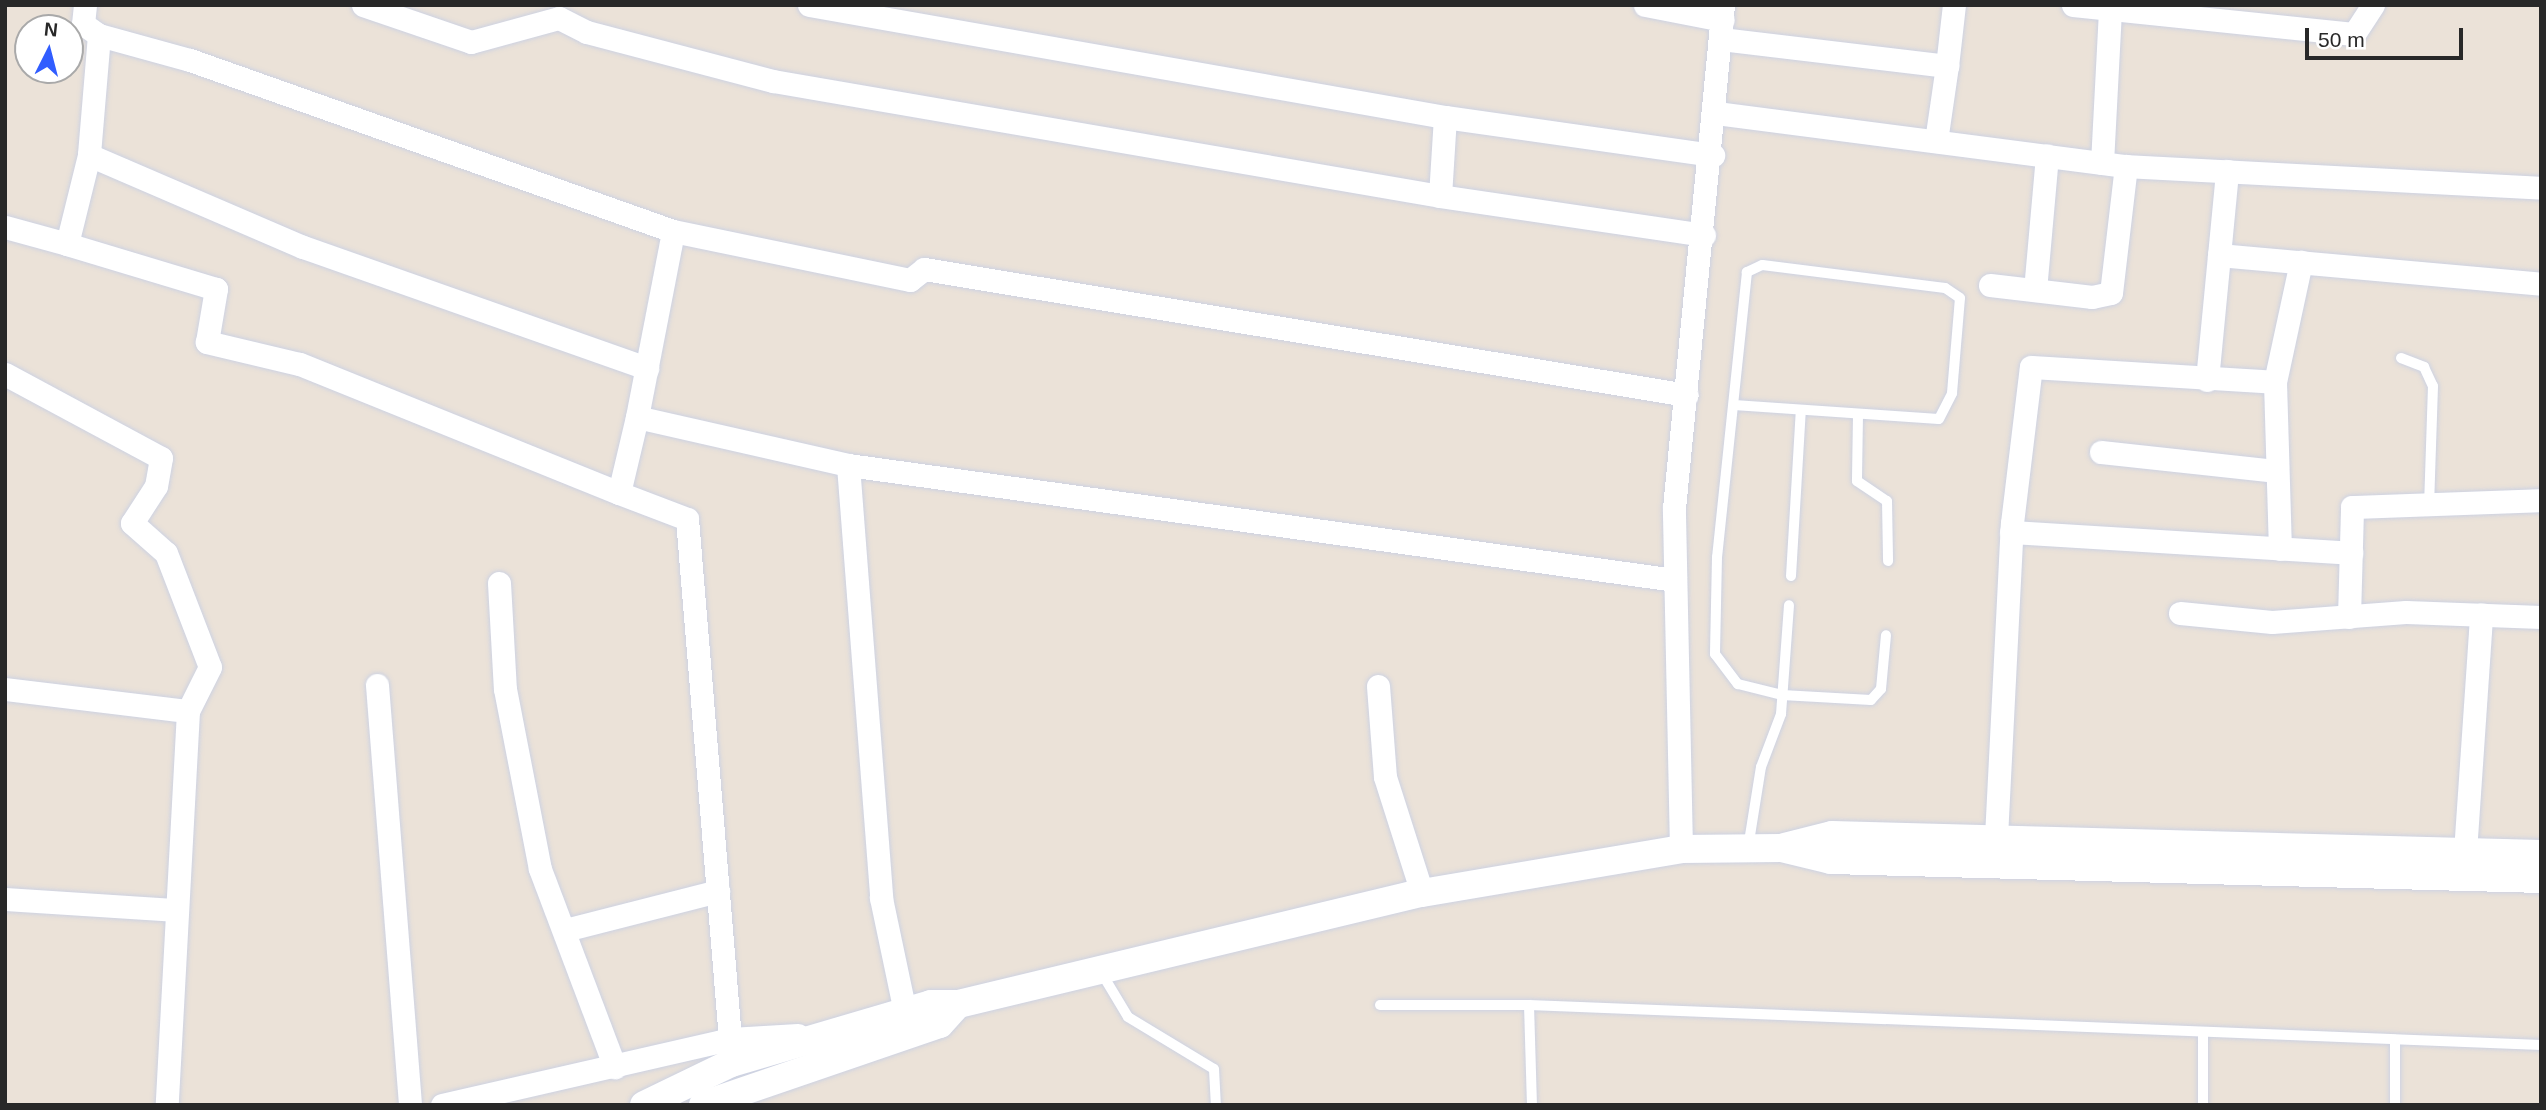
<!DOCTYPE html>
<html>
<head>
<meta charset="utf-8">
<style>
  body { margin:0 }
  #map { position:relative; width:2546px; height:1110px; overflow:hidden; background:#ebe2d8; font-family:Helvetica,sans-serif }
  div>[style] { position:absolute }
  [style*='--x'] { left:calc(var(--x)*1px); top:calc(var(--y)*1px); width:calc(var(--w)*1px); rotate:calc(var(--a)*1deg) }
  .roads { filter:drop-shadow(0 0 2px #cdd2e2) drop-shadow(0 0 2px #cdd2e2) }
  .service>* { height:10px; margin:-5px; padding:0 5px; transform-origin:5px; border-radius:5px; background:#fff }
  .minor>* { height:23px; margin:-11.5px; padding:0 11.5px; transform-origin:11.5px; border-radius:11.5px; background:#fff }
  .tertiary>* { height:28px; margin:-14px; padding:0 14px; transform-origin:14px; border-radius:14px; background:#fff }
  span { translate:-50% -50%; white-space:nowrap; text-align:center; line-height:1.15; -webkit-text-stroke:5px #fff; paint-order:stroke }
  .frame { position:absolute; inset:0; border:7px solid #282828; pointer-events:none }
  .north { position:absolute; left:14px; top:14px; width:70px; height:70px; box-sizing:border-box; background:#fff; border:2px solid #a9a9a9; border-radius:50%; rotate:6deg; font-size:19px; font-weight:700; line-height:28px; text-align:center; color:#282828 }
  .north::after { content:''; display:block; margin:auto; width:24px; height:32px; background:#315dff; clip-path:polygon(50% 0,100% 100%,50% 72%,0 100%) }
  .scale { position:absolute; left:2305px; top:28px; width:158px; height:32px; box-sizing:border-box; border:4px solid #282828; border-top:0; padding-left:9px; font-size:21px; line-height:24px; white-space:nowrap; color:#282828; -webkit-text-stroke:5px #fff; paint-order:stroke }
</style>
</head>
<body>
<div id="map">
  <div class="roads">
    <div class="service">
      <i style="--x:2401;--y:358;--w:25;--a:21"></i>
      <i style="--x:2424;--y:367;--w:21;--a:65"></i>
      <i style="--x:2433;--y:386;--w:118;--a:91.9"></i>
      <i style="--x:1734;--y:405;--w:205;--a:3.9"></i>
      <i style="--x:1939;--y:419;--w:29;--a:-63"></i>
      <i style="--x:1952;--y:393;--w:95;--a:-85.2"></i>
      <i style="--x:1960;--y:298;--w:18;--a:-146"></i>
      <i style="--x:1945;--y:288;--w:184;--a:-172.8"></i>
      <i style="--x:1762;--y:265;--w:17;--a:155"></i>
      <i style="--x:1747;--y:272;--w:287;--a:96"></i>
      <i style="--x:1717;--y:557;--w:97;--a:91.2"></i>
      <i style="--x:1715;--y:654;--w:38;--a:53"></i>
      <i style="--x:1738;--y:684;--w:45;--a:14"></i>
      <i style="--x:1782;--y:695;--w:89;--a:3.2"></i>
      <i style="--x:1871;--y:700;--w:15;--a:-48"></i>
      <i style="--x:1881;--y:689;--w:54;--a:-84.7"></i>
      <i style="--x:1858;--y:415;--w:66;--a:90.9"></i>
      <i style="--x:1857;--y:481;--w:36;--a:34"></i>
      <i style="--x:1887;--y:501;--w:60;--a:89"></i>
      <i style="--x:1791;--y:576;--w:166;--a:-86.6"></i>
      <i style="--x:1748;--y:848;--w:82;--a:-80.9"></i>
      <i style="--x:1761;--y:767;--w:57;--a:-69.3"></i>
      <i style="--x:1781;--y:714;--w:109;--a:-85.8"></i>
      <i style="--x:1101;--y:972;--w:52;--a:59"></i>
      <i style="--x:1128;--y:1017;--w:100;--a:31.2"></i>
      <i style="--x:1214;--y:1069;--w:36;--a:87"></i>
      <i style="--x:1380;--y:1005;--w:149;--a:0"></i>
      <i style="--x:1529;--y:1005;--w:1013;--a:2.26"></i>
      <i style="--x:1529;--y:1005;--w:100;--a:88.3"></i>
      <i style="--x:2203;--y:1036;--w:69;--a:90"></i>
      <i style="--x:2395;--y:1042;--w:63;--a:90"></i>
    </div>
    <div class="minor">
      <i style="--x:85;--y:5;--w:19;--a:96"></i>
      <i style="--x:83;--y:24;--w:19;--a:35"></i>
      <i style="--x:99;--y:35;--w:120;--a:94.8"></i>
      <i style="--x:363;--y:5;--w:114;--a:18.9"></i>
      <i style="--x:471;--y:42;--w:91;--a:-15.3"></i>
      <i style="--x:559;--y:18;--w:31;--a:27"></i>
      <i style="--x:587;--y:32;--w:192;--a:14.8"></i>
      <i style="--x:773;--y:81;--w:677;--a:9.78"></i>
      <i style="--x:809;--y:5;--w:646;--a:9.99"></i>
      <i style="--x:1645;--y:5;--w:79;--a:10.9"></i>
      <i style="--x:2073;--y:5;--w:282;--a:5.9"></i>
      <i style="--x:2354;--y:34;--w:35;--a:-57"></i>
      <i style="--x:99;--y:35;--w:94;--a:15.4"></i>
      <i style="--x:190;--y:60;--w:512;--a:19.5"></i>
      <i style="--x:1721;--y:39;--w:228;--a:6.8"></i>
      <i style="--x:1947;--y:66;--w:61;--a:-83.5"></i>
      <i style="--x:1716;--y:113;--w:413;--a:7.4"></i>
      <i style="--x:2126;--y:166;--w:416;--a:3"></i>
      <i style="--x:1936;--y:141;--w:76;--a:-81.7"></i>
      <i style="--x:2102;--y:163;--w:154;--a:-87"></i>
      <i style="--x:5;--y:227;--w:64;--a:15.3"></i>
      <i style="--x:1704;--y:235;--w:267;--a:-171.6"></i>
      <i style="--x:1440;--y:196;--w:79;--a:-86.4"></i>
      <i style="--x:1445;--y:117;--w:271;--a:8.1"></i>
      <i style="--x:2219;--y:255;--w:323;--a:5.1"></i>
      <i style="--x:1990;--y:285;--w:103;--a:6.7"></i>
      <i style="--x:2092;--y:297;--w:19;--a:-12"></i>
      <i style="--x:2111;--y:293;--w:128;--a:-83.3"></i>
      <i style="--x:2035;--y:290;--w:135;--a:-84.9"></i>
      <i style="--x:5;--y:374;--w:177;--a:28.3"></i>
      <i style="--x:161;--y:458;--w:28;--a:100"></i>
      <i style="--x:156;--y:486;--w:44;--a:123"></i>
      <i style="--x:132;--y:523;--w:45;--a:41.4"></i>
      <i style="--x:166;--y:553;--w:122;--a:68.9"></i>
      <i style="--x:210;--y:667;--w:49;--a:116.6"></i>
      <i style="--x:188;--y:711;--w:395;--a:93.1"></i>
      <i style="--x:2207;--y:380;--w:210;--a:-84.5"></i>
      <i style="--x:2275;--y:382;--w:167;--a:88.3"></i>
      <i style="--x:637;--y:417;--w:78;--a:103.3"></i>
      <i style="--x:619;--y:493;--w:73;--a:20.9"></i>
      <i style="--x:687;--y:519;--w:522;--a:85.27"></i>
      <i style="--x:2101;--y:452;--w:175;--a:6.2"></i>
      <i style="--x:848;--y:465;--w:434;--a:85.6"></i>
      <i style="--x:881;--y:898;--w:116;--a:78.1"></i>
      <i style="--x:619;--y:493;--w:345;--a:-158"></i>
      <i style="--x:299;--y:364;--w:95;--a:-166.6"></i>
      <i style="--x:207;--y:342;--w:54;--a:-80.4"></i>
      <i style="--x:216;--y:289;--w:156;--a:-163.2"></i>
      <i style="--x:67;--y:244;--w:92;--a:-76.1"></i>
      <i style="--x:89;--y:155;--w:233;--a:23.3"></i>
      <i style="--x:303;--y:247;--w:365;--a:19.4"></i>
      <i style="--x:2011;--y:532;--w:341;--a:3.5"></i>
      <i style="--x:1675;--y:580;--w:835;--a:-172.08"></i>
      <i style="--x:848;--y:465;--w:216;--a:-167.2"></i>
      <i style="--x:637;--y:417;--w:189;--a:-79"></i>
      <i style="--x:673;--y:231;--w:242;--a:11.7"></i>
      <i style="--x:910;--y:280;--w:18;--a:-38"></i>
      <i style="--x:924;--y:269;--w:773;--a:9.38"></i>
      <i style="--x:499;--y:583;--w:106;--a:86.8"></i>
      <i style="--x:505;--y:689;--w:183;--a:79"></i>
      <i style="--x:540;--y:869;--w:212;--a:69.3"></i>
      <i style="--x:2180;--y:613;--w:92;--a:5.6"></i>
      <i style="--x:2272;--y:622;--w:134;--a:-4.3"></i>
      <i style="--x:2406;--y:612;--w:135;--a:2.1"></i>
      <i style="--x:2349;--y:617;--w:110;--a:-88.4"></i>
      <i style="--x:2352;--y:507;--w:189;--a:-2.1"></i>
      <i style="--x:377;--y:685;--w:421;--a:85.5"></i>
      <i style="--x:1378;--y:686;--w:91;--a:85.6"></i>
      <i style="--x:1385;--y:777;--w:122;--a:72.3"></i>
      <i style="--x:5;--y:689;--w:184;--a:6.9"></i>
      <i style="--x:1996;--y:837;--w:314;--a:-87.1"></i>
      <i style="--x:2012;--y:523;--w:157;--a:-83.1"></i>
      <i style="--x:2031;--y:367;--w:244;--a:3.5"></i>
      <i style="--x:2275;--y:382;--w:123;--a:-77.8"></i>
      <i style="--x:1681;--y:849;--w:341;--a:-91.2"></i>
      <i style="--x:1674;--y:508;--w:505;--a:-84.44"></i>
      <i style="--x:2465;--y:852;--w:238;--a:-86.1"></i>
      <i style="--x:5;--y:899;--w:169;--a:3.7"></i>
      <i style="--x:565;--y:930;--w:158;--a:-14.3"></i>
      <i style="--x:442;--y:1105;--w:295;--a:-12.9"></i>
      <i style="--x:730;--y:1039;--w:68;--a:-3.4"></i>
    </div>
    <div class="tertiary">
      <i style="--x:1784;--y:847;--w:49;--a:-14"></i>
      <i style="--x:1832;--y:835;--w:709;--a:1.54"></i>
      <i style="--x:644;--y:1105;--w:97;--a:-25.8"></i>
      <i style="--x:731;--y:1063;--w:209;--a:-16.4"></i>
      <i style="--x:931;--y:1004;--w:27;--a:0"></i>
      <i style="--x:958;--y:1004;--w:477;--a:-13.5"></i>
      <i style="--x:1422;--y:893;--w:263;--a:-9.6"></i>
      <i style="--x:1681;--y:849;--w:100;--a:-0.6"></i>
      <i style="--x:1781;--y:848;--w:51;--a:13.5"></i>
      <i style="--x:1831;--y:860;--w:710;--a:1.53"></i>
      <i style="--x:703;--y:1105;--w:250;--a:-18.9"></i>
      <i style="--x:940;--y:1024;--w:27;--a:-48"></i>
    </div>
  </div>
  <div class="frame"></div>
  <div class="north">N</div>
  <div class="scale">50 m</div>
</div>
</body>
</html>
